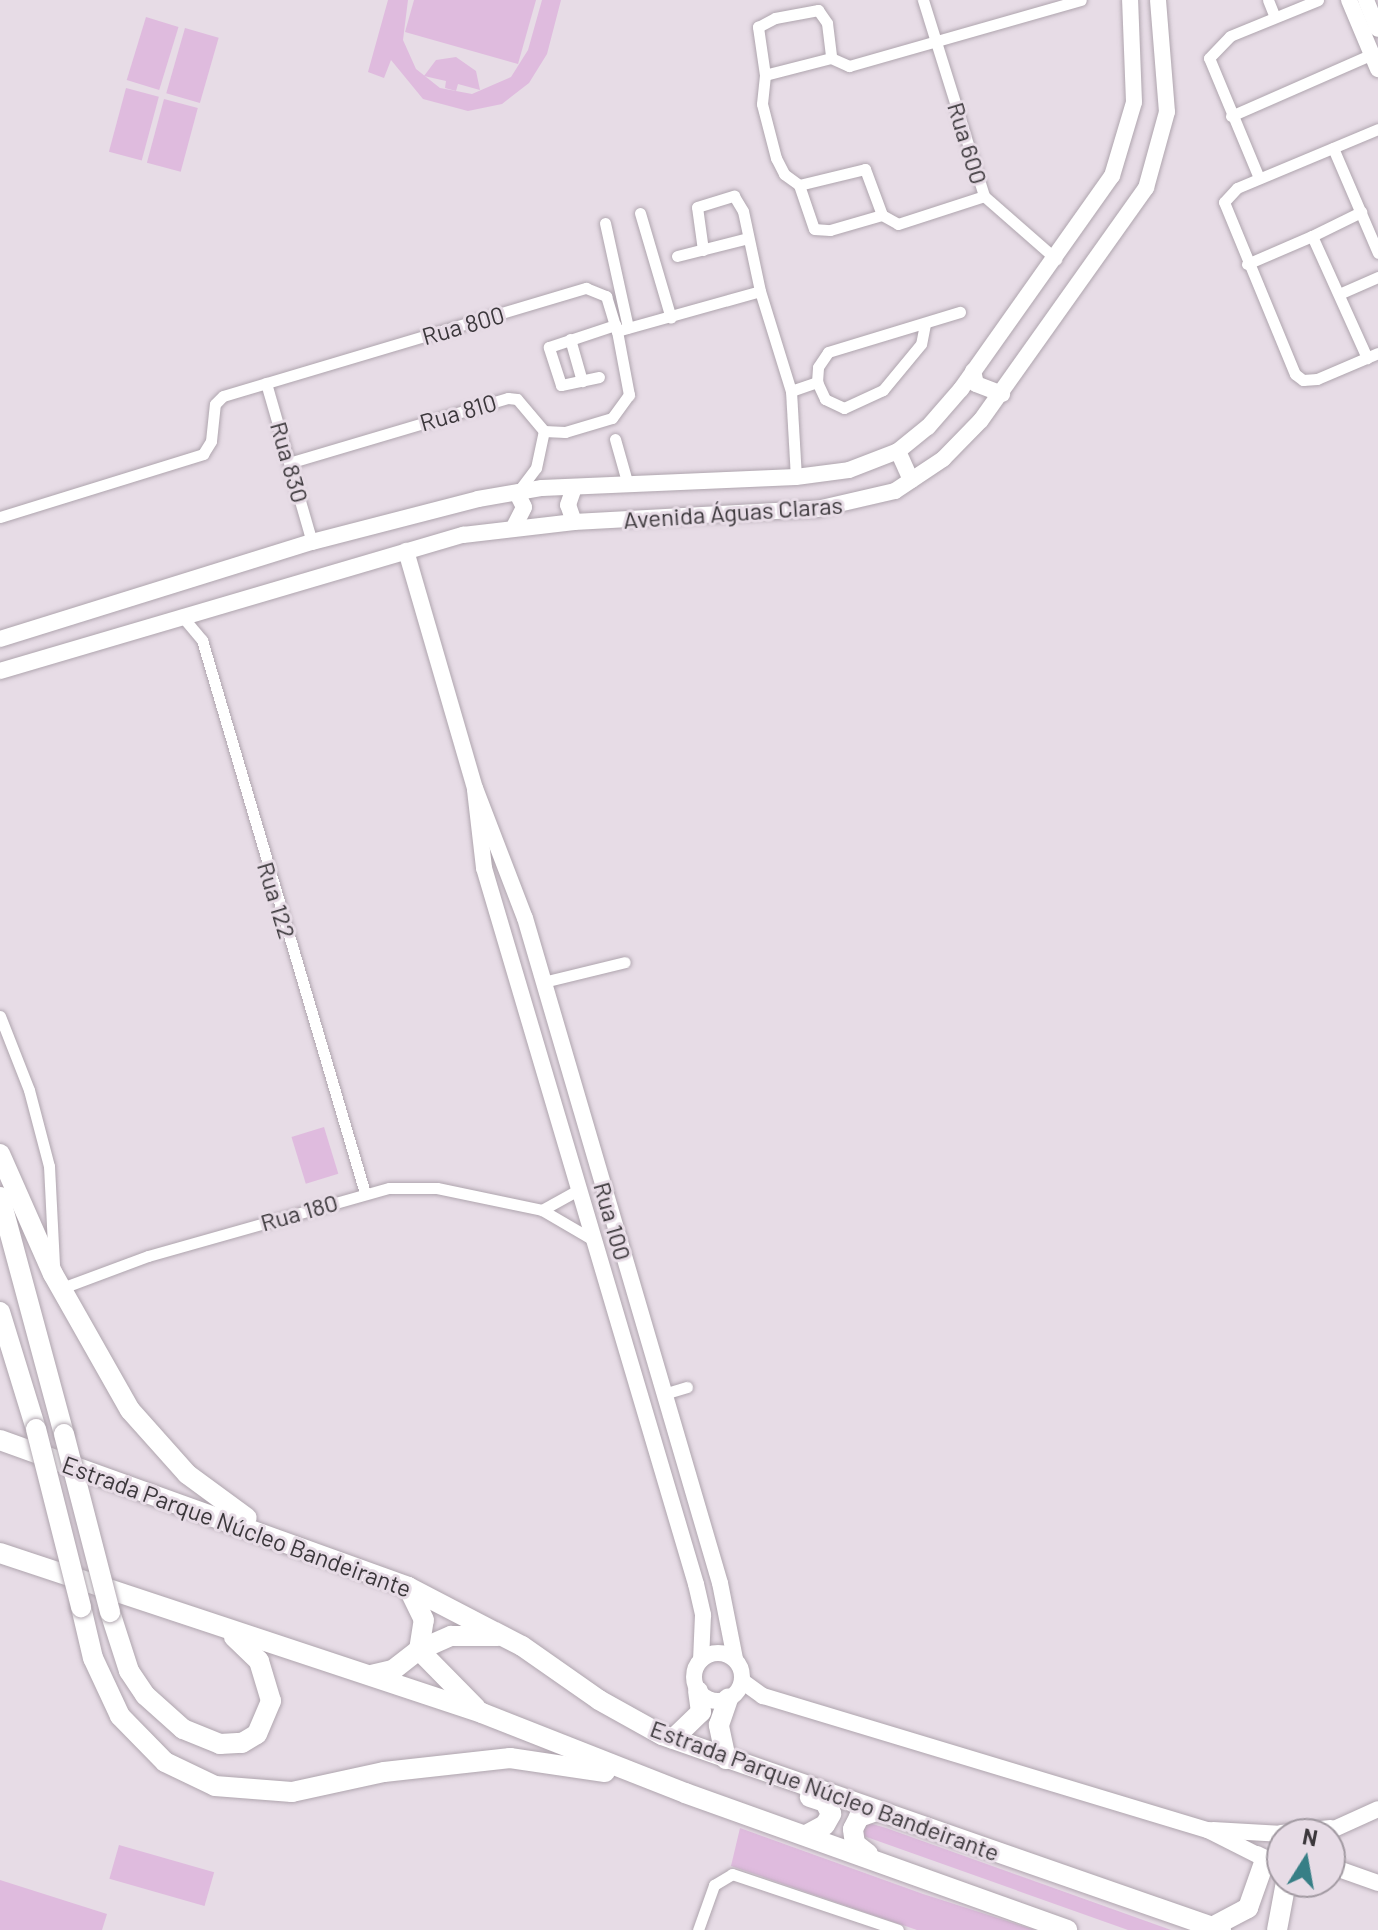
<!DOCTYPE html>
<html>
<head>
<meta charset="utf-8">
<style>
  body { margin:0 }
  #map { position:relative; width:1378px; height:1930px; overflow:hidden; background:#e7dce6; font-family:Barlow,sans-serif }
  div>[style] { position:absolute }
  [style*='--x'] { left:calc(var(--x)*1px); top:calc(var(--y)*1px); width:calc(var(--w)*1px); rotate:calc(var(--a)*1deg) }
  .green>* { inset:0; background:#dfbbde; transform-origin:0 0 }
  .roads { filter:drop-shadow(0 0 2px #afa5ae) drop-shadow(0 0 2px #afa5ae) }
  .street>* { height:11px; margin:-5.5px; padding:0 5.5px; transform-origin:5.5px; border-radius:5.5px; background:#fff }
  .secondary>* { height:16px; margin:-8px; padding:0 8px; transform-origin:8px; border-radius:8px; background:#fff }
  .secondary>.ring { margin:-8px; padding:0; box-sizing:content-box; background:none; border:16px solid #fff; border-radius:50% }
  .highway>* { height:20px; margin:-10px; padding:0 10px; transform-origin:10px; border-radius:10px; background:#fff }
  .bridges { filter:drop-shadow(0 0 2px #afa5ae) drop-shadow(0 0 2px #afa5ae) }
  .highway-bridge>* { height:20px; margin:-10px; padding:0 10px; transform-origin:10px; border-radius:10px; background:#fff }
  span { translate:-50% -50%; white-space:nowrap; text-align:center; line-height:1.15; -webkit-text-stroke:6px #e7dce6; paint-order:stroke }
  .street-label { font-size:24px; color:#3b373b }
  .north { position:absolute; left:1266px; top:1818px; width:80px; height:80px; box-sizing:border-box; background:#e7dce6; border:2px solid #a29aa2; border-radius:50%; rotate:11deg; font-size:22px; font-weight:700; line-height:32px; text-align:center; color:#3b373b }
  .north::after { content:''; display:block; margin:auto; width:28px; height:36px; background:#377f86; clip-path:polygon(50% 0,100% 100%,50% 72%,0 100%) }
</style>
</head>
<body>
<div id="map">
  <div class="green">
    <i style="clip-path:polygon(388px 0,408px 0,403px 40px,416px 69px,440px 88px,472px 94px,511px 77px,528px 50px,542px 0,561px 0,547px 54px,529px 83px,502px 104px,468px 111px,423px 99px,391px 60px,384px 78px,368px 72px)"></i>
    <i style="clip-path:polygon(414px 0,536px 0,518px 64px,405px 32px)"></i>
    <i style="left:146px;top:17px;width:34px;height:66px;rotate:17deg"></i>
    <i style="left:185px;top:28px;width:35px;height:68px;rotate:16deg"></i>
    <i style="clip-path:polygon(456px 57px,476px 71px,480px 90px,458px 84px,456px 91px,445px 88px,446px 81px,424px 76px,436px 60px)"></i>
    <i style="left:126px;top:88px;width:34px;height:66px;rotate:15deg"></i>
    <i style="left:164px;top:99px;width:35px;height:66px;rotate:15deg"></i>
    <i style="left:324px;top:1127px;width:49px;height:34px;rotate:73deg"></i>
    <i style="clip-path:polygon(869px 1823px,886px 1828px,1171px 1930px,1128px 1930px,861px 1835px,859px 1827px)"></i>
    <i style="clip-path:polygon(740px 1828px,923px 1894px,1035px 1930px,917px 1930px,731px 1866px)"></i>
    <i style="left:119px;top:1845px;width:99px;height:35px;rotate:16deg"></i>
    <i style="clip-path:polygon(0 1880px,107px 1914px,102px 1930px,0 1930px)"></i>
  </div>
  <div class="roads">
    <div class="street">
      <i style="--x:923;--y:0;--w:205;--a:72.7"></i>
      <i style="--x:984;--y:196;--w:96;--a:41.2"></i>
      <i style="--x:1268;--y:0;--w:18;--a:68"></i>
      <i style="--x:831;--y:58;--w:68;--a:165.6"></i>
      <i style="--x:765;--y:75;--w:49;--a:-98.3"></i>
      <i style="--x:758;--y:27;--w:19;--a:-28"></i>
      <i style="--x:775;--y:18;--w:44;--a:-10.5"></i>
      <i style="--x:818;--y:10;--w:16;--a:55"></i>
      <i style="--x:827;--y:23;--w:35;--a:83"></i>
      <i style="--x:831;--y:58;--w:20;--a:24"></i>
      <i style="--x:849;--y:66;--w:241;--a:-15.9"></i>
      <i style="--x:765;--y:75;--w:29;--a:96"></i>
      <i style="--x:762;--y:104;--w:56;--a:75.5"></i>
      <i style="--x:776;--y:158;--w:18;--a:63"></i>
      <i style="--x:784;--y:174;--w:19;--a:36"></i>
      <i style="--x:799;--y:185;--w:46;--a:71.2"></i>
      <i style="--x:814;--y:229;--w:16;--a:4"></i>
      <i style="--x:830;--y:230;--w:54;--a:-16.1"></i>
      <i style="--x:1231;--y:116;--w:154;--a:-23.7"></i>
      <i style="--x:1378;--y:129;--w:153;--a:157.3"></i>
      <i style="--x:1237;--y:188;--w:19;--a:133"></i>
      <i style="--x:1224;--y:202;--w:186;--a:67.6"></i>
      <i style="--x:1295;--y:374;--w:10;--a:37"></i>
      <i style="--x:1303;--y:380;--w:14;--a:-4"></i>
      <i style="--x:1317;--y:379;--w:66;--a:-23.1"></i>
      <i style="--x:1333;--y:148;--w:114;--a:66.8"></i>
      <i style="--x:1259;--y:178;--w:130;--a:-112.6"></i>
      <i style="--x:1209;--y:58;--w:30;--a:-46"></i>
      <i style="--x:1230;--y:36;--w:95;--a:-22.2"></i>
      <i style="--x:799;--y:185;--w:68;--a:-13.6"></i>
      <i style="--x:865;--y:169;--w:49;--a:69.7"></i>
      <i style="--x:882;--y:215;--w:18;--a:29"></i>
      <i style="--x:898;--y:224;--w:90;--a:-18"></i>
      <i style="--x:640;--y:213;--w:109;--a:73.6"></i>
      <i style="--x:605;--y:223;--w:107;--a:77.6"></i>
      <i style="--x:1312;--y:236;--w:55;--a:-26.1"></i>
      <i style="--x:703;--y:250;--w:43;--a:-97.9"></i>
      <i style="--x:697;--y:207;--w:39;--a:-17"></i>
      <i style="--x:734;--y:196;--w:17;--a:59"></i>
      <i style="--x:743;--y:211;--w:82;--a:78"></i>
      <i style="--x:677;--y:256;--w:73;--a:-14.2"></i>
      <i style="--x:1247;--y:264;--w:71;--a:-23.3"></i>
      <i style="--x:1312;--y:236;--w:134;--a:65.7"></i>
      <i style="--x:1339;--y:294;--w:43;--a:-23.6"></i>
      <i style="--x:925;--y:324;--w:20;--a:101"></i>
      <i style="--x:921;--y:344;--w:60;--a:129.6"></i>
      <i style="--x:883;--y:390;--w:43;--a:155.2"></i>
      <i style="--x:844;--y:408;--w:21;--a:-155"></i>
      <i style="--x:825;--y:399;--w:19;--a:-115"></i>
      <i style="--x:817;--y:382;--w:15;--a:-86"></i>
      <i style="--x:818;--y:367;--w:18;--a:-56"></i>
      <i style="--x:828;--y:352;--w:138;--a:-16.9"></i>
      <i style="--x:570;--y:339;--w:44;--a:74.1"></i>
      <i style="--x:599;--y:377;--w:39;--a:168"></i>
      <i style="--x:561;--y:385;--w:40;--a:-108"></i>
      <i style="--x:549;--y:347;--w:70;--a:-18.4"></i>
      <i style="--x:266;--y:383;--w:166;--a:73.9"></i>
      <i style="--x:791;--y:391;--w:28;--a:-19"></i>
      <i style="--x:615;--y:439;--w:48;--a:74.2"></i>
      <i style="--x:292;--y:462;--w:225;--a:-16.5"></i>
      <i style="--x:508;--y:398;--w:9;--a:6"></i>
      <i style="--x:517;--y:399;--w:42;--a:49.8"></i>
      <i style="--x:544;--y:431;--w:21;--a:3"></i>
      <i style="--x:565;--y:432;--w:49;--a:-16.6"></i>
      <i style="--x:612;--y:418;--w:29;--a:-54"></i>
      <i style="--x:629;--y:395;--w:65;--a:-100.6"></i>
      <i style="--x:517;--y:493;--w:31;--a:-53"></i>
      <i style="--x:536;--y:468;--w:38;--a:-78"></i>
      <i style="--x:0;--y:517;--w:213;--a:-17.2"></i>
      <i style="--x:203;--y:454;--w:15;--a:-58"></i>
      <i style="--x:211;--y:441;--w:37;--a:-84"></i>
      <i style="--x:215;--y:404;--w:11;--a:-45"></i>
      <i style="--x:223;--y:396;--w:379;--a:-16.6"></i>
      <i style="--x:586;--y:288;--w:22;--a:22"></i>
      <i style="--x:606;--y:296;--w:37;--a:73"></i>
      <i style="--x:617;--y:331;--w:148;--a:-15.6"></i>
      <i style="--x:760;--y:291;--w:105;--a:72.8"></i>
      <i style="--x:791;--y:391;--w:86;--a:86.7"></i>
      <i style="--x:181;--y:615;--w:33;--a:50"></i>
      <i style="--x:202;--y:640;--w:577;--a:73.58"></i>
      <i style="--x:543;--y:982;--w:84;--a:-13.7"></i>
      <i style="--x:0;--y:1016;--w:79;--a:68.6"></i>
      <i style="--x:29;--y:1090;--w:79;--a:75.3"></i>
      <i style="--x:49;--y:1166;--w:100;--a:87.1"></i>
      <i style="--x:542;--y:1210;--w:39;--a:-29"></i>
      <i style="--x:62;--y:1288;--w:92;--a:-20.4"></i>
      <i style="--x:148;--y:1256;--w:250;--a:-15.8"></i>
      <i style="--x:389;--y:1188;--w:48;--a:0"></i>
      <i style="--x:437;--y:1188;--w:107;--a:11.8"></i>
      <i style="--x:542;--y:1210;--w:56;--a:30.3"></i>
      <i style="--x:664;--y:1394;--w:24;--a:-17"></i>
      <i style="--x:698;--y:1930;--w:48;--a:-70.4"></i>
      <i style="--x:714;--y:1885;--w:21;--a:-31"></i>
      <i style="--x:732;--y:1874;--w:175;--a:18.6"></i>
    </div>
    <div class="secondary">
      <i style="--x:1349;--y:0;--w:75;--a:67.2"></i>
      <i style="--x:1366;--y:0;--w:31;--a:68"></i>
      <i style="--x:973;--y:371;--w:13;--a:77"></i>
      <i style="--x:976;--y:384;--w:28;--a:21"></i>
      <i style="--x:898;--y:451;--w:32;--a:66"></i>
      <i style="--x:574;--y:522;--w:18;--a:-109"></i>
      <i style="--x:568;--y:505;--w:18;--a:-71"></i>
      <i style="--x:514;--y:527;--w:22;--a:-63"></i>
      <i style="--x:524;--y:507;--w:16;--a:-117"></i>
      <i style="--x:406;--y:551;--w:247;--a:73.8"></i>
      <i style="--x:475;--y:788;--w:139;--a:69"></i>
      <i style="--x:525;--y:918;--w:693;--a:73.66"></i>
      <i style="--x:720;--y:1583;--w:77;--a:78.8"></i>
      <i style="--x:0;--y:639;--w:327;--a:-17.3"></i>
      <i style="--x:312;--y:542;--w:171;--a:-14.5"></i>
      <i style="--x:478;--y:499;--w:65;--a:-9.8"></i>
      <i style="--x:542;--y:488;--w:254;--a:-2.5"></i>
      <i style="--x:796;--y:477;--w:53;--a:-7.5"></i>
      <i style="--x:849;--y:470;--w:53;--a:-21.2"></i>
      <i style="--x:898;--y:451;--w:38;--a:-39"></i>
      <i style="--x:928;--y:427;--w:50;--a:-49"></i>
      <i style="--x:961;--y:389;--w:261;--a:-54.7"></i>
      <i style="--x:1112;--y:176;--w:77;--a:-73.4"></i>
      <i style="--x:1134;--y:102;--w:102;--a:-92.2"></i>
      <i style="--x:0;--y:671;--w:483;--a:-16.4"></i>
      <i style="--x:463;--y:535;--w:112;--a:-6.7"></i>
      <i style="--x:574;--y:522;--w:243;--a:-3.1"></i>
      <i style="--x:817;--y:509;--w:80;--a:-13"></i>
      <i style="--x:895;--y:491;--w:58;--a:-33.7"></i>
      <i style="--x:943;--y:459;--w:54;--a:-45.7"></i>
      <i style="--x:981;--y:420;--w:285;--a:-54.6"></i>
      <i style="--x:1146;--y:188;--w:79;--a:-74.6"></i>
      <i style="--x:1167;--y:112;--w:112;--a:-94.6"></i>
      <i style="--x:475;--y:790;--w:79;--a:83.4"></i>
      <i style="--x:484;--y:868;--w:747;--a:73.51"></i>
      <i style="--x:696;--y:1584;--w:32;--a:77"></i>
      <i style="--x:703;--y:1615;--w:45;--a:92.5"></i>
      <i class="ring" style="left:694px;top:1653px;width:32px;height:32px"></i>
      <i style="--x:742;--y:1681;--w:26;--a:36"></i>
      <i style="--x:763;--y:1696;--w:465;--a:16.8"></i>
      <i style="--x:1208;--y:1830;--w:55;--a:27"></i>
      <i style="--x:1213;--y:1830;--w:70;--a:3.3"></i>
      <i style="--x:1281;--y:1833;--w:50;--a:-5.7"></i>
      <i style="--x:1323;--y:1834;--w:60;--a:-24.4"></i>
      <i style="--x:1257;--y:1854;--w:28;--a:26"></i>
      <i style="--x:1330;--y:1866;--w:51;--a:19.5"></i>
    </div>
    <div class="highway">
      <i style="--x:0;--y:1154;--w:131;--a:66.2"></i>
      <i style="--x:53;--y:1274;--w:156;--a:60.5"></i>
      <i style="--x:130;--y:1410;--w:86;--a:48.3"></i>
      <i style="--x:187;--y:1474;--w:74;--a:36.3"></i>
      <i style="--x:0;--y:1197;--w:245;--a:74.9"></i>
      <i style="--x:0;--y:1312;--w:122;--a:72.9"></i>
      <i style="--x:0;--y:1440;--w:434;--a:19.8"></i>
      <i style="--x:408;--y:1587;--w:128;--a:27.4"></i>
      <i style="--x:522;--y:1646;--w:94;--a:35"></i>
      <i style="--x:599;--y:1700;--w:72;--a:29.1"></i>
      <i style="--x:662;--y:1735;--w:592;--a:19.23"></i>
      <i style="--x:0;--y:1553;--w:508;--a:18.36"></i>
      <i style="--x:482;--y:1713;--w:218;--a:21.5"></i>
      <i style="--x:685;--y:1793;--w:406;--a:19.7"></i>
      <i style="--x:81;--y:1607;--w:52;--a:76.8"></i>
      <i style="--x:93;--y:1658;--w:64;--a:65"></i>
      <i style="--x:120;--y:1716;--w:64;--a:45.6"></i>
      <i style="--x:165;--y:1762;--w:55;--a:25.6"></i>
      <i style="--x:215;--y:1786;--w:77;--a:4.5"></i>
      <i style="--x:292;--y:1792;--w:94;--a:-12.3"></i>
      <i style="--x:384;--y:1772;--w:127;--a:-6.3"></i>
      <i style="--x:510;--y:1758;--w:96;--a:8.4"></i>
      <i style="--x:110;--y:1612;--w:62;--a:72.1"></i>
      <i style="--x:129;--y:1671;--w:29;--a:56"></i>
      <i style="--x:145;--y:1695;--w:51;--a:41.8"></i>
      <i style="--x:183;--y:1729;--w:40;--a:22"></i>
      <i style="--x:220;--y:1744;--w:22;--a:-3"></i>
      <i style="--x:242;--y:1743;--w:17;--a:-31"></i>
      <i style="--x:257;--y:1734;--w:36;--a:-67"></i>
      <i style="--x:271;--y:1701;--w:42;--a:-106.7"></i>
      <i style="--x:259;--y:1661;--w:35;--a:-136"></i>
      <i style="--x:371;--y:1675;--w:23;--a:-13"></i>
      <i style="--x:393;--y:1670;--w:33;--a:-38"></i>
      <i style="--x:419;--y:1650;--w:30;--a:-81"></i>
      <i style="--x:424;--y:1620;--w:37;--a:-116"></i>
      <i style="--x:476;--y:1708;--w:81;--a:-134.5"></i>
      <i style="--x:419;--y:1650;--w:35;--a:-24"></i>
      <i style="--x:451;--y:1636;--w:47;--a:0"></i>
      <i style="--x:673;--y:1739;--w:39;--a:-44"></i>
      <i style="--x:701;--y:1712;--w:21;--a:-98"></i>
      <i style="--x:726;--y:1759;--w:35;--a:-102"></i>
      <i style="--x:719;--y:1725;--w:28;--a:-71"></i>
      <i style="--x:806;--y:1835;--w:21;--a:-28"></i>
      <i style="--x:825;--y:1825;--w:13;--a:-61"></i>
      <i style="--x:831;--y:1814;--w:13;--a:-117"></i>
      <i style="--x:825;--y:1802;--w:16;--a:-162"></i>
      <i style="--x:868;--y:1854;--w:16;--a:-142"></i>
      <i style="--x:855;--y:1844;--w:15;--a:-98"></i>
      <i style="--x:853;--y:1829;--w:13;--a:-63"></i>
      <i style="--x:859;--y:1817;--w:18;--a:-19"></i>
      <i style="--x:1212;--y:1927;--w:41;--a:-27.8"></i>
      <i style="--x:1248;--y:1908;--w:51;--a:-70.5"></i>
      <i style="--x:1277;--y:1930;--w:49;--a:-79.4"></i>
    </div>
  </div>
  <div class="bridges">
    <div class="highway-bridge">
      <i style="--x:36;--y:1429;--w:184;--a:75.8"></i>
      <i style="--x:64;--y:1434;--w:184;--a:75.5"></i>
    </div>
  </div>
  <div class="street-label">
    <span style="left:968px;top:143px;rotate:73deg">Rua 600</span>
    <span style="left:463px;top:325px;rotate:-16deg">Rua 800</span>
    <span style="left:458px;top:412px;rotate:-16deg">Rua 810</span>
    <span style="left:290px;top:462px;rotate:74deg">Rua 830</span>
    <span style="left:733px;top:512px;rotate:-4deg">Avenida Águas Claras</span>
    <span style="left:277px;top:900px;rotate:73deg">Rua 122</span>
    <span style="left:299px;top:1212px;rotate:-16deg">Rua 180</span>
    <span style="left:613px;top:1221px;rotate:74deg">Rua 100</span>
    <span style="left:237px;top:1526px;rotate:20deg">Estrada Parque Núcleo Bandeirante</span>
    <span style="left:825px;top:1790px;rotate:20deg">Estrada Parque Núcleo Bandeirante</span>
  </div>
  <div class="north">N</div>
</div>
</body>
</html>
